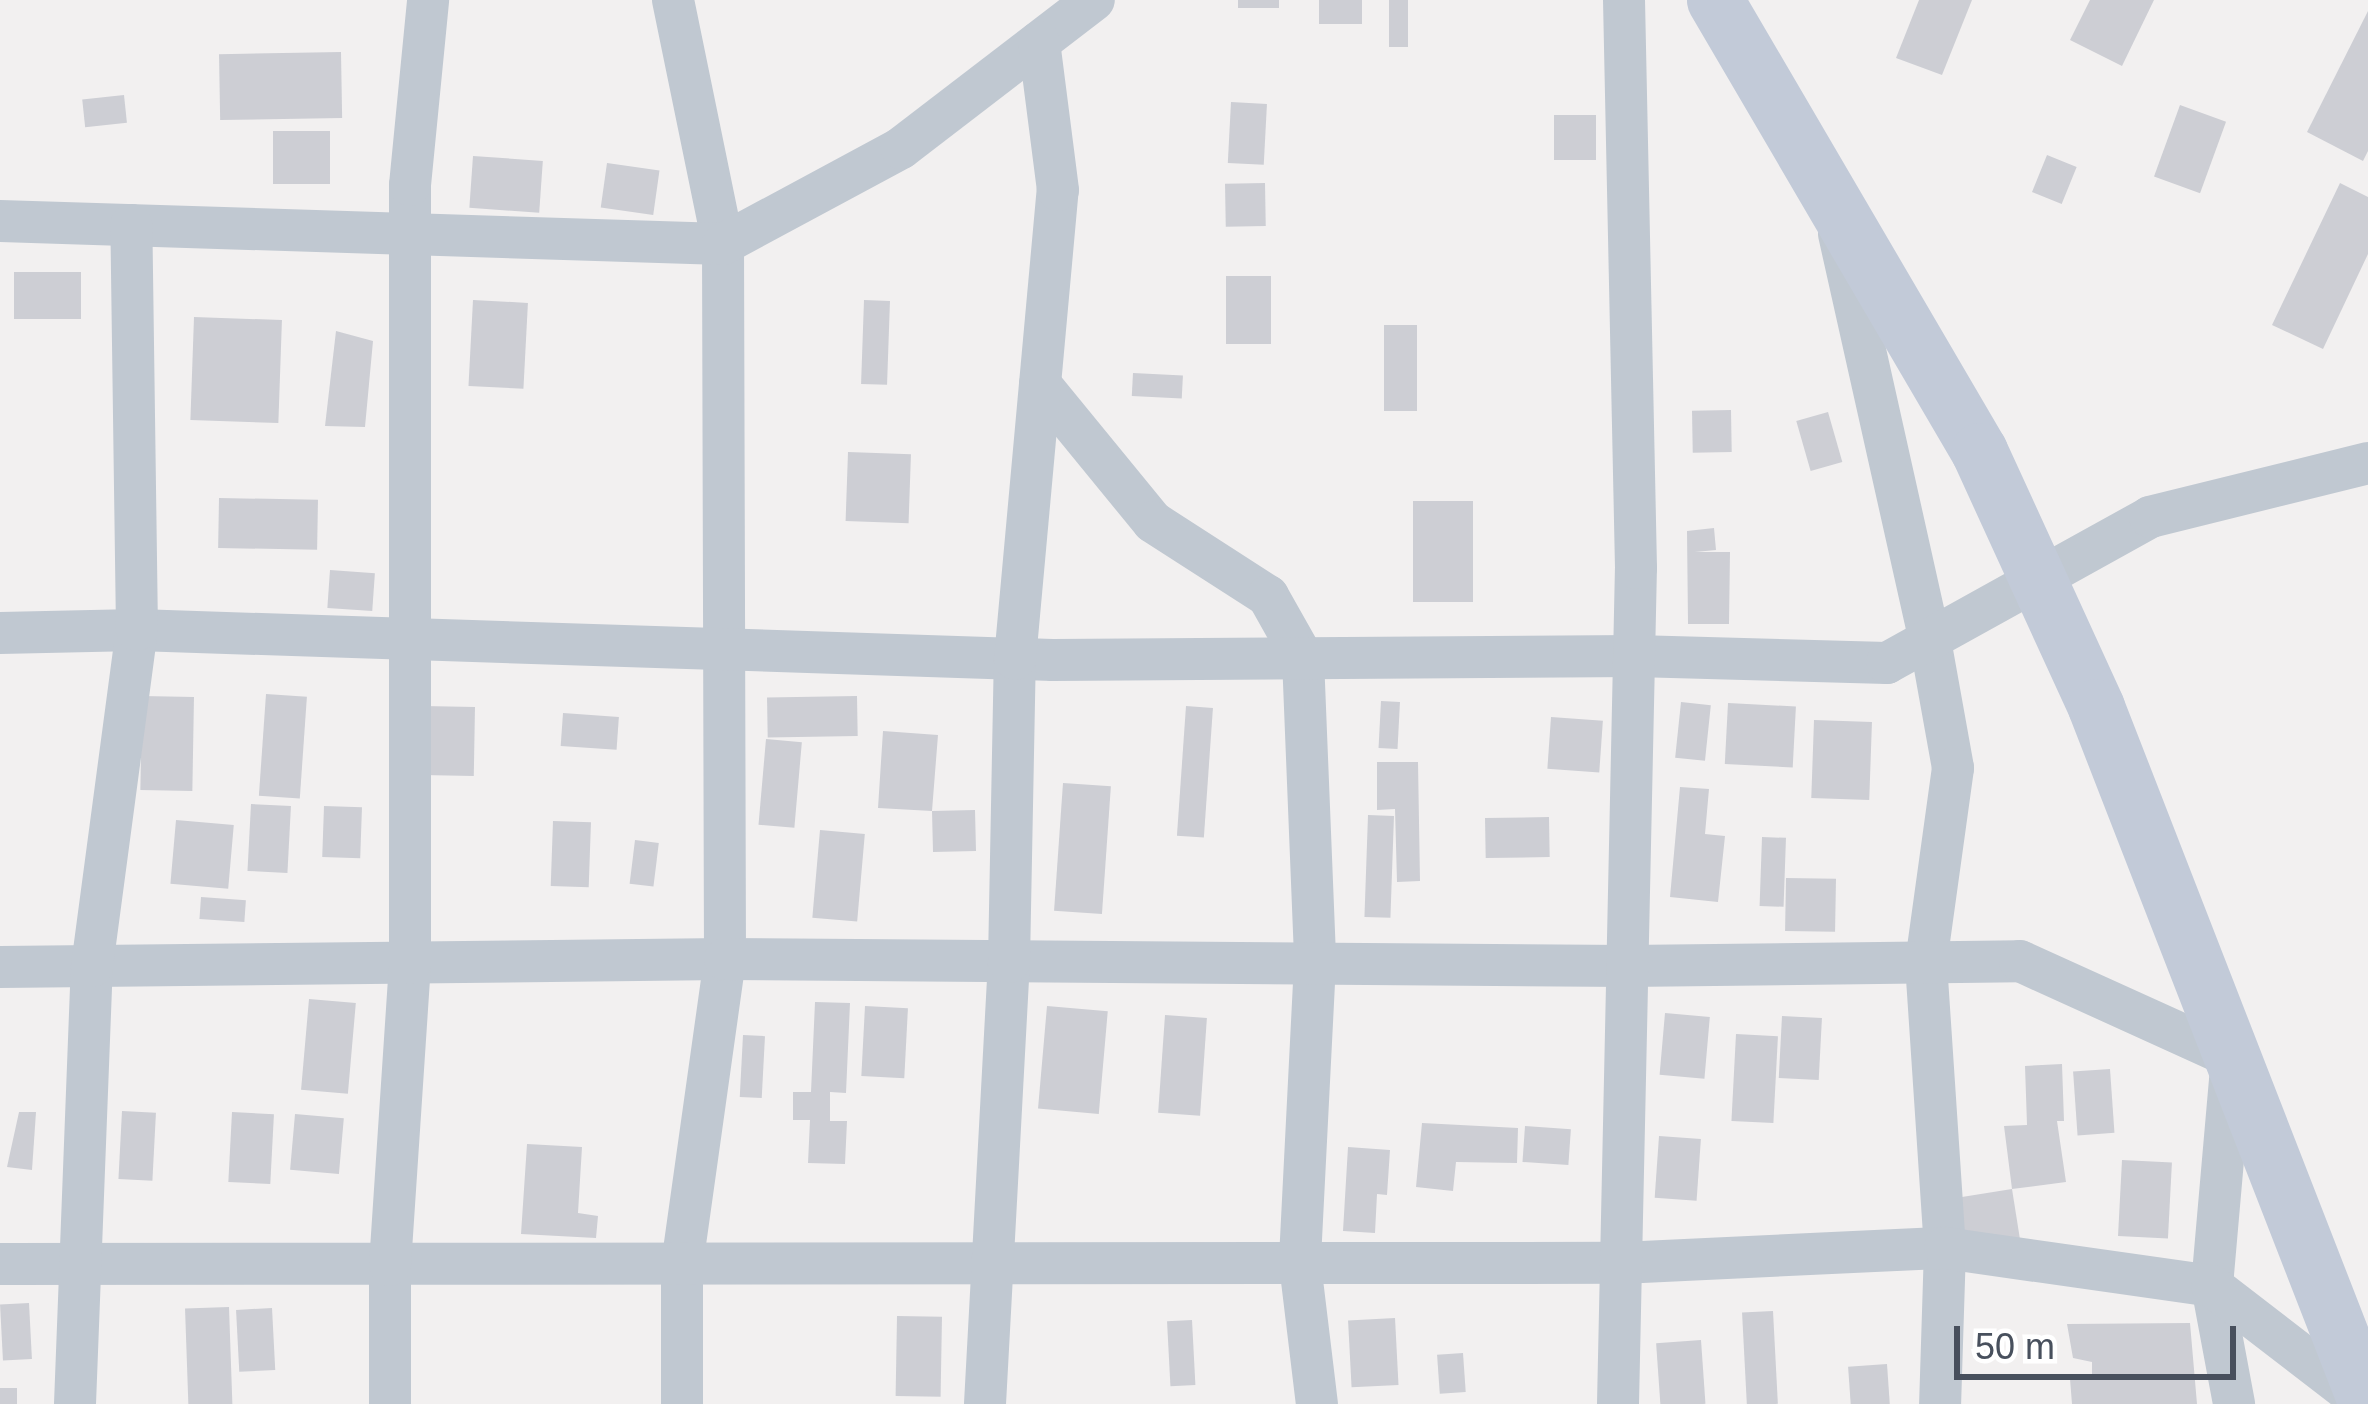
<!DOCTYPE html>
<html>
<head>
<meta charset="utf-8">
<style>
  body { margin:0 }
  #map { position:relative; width:2368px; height:1404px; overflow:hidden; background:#f2f0f0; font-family:Arial,sans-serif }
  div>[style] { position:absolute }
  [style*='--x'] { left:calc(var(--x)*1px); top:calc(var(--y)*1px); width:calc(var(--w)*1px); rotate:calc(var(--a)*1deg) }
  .building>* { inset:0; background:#cdced4; transform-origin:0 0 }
  .street>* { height:42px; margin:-21px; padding:0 21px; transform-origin:21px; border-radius:21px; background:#c0c8d1 }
  .secondary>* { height:57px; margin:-28.5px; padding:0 28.5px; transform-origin:28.5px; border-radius:28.5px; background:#c2cad8 }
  span { translate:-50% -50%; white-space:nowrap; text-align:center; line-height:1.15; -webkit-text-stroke:12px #fff; paint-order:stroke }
  .scale { position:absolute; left:1954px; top:1326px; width:282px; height:54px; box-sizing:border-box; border:6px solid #48505d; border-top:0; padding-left:15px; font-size:36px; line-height:42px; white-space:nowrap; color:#48505d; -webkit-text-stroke:9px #fff; paint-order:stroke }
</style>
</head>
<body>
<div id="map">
  <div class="building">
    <i style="left:1238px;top:0;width:41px;height:8px"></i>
    <i style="left:1319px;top:0;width:43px;height:24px"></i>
    <i style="left:1389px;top:0;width:19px;height:47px"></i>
    <i style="clip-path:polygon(1919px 0,1972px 0,1942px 75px,1896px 58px)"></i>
    <i style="clip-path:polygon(2090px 0,2154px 0,2122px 66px,2070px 40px)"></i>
    <i style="clip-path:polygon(2368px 11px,2368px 151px,2363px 161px,2307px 132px)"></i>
    <i style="left:341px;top:52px;width:66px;height:122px;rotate:89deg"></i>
    <i style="left:124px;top:95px;width:28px;height:42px;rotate:84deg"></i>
    <i style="left:1231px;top:102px;width:36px;height:61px;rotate:3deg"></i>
    <i style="left:2180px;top:105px;width:49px;height:76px;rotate:20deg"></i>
    <i style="left:1554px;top:115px;width:42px;height:45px"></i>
    <i style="left:273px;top:131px;width:57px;height:53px"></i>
    <i style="left:2047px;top:155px;width:32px;height:40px;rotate:22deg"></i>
    <i style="left:473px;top:156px;width:70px;height:52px;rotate:4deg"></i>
    <i style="left:607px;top:163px;width:53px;height:45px;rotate:8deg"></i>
    <i style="left:1265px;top:183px;width:43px;height:40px;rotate:89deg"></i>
    <i style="clip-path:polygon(2340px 183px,2368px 197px,2368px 254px,2323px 349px,2272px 325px)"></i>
    <i style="left:14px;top:272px;width:67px;height:47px"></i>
    <i style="left:1226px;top:276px;width:45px;height:68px"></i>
    <i style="left:473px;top:300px;width:55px;height:86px;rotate:3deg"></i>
    <i style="left:864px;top:300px;width:26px;height:84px;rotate:2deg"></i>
    <i style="left:194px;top:317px;width:88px;height:103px;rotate:2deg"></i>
    <i style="left:1384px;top:325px;width:33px;height:86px"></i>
    <i style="clip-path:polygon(336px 331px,373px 341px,365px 427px,325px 426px)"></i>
    <i style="left:1133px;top:373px;width:50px;height:23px;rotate:3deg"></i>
    <i style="left:1731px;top:410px;width:42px;height:39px;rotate:89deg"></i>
    <i style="left:1828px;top:412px;width:52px;height:33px;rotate:74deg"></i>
    <i style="left:848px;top:452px;width:63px;height:69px;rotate:2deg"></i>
    <i style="left:219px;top:498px;width:99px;height:50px;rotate:1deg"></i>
    <i style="left:1413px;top:501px;width:60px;height:101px"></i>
    <i style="clip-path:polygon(1714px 528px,1716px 550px,1695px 552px,1730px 552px,1729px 624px,1688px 624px,1687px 531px)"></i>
    <i style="left:330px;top:570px;width:45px;height:38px;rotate:4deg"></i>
    <i style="left:266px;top:694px;width:41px;height:102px;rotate:4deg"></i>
    <i style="left:142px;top:696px;width:52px;height:94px;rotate:1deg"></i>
    <i style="left:857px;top:696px;width:40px;height:90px;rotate:89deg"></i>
    <i style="left:1381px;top:701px;width:19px;height:47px;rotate:3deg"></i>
    <i style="left:1681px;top:702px;width:30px;height:56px;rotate:6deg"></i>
    <i style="left:1728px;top:703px;width:68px;height:61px;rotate:3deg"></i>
    <i style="left:423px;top:706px;width:52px;height:69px;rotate:1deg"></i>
    <i style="left:1186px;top:706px;width:27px;height:130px;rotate:4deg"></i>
    <i style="left:563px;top:713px;width:56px;height:33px;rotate:4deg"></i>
    <i style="left:1551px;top:717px;width:52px;height:52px;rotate:4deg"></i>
    <i style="left:1814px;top:720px;width:58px;height:78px;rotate:2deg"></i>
    <i style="clip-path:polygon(883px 731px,938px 735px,932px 811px,975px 810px,976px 851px,933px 852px,932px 811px,878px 808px)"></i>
    <i style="left:766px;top:739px;width:36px;height:86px;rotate:5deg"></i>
    <i style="clip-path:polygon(1377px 762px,1418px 762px,1420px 881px,1397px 882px,1395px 809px,1377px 810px)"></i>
    <i style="left:1063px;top:783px;width:48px;height:128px;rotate:4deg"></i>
    <i style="clip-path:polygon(1680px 787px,1709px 789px,1705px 834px,1725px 836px,1718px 902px,1670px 897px)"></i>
    <i style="left:251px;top:804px;width:40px;height:67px;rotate:3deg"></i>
    <i style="left:324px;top:806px;width:38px;height:51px;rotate:2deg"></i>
    <i style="left:1368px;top:815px;width:26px;height:102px;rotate:2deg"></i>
    <i style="left:1549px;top:817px;width:40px;height:64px;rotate:89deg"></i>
    <i style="left:176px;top:820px;width:58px;height:64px;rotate:5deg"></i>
    <i style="left:553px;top:821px;width:38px;height:65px;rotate:2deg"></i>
    <i style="left:820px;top:830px;width:45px;height:88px;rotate:5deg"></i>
    <i style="left:1762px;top:837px;width:24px;height:69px;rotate:2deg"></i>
    <i style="left:635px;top:840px;width:24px;height:44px;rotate:7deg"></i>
    <i style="left:1786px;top:878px;width:50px;height:53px;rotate:1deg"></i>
    <i style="left:201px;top:897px;width:45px;height:22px;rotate:4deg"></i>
    <i style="left:309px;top:999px;width:47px;height:91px;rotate:5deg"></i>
    <i style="clip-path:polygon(815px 1002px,850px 1003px,846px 1093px,830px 1092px,830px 1121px,847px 1121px,845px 1164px,808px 1163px,810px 1120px,793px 1120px,793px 1092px,811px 1092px)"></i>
    <i style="left:865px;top:1006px;width:43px;height:70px;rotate:3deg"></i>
    <i style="left:1047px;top:1006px;width:61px;height:103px;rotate:5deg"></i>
    <i style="left:1665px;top:1013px;width:45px;height:62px;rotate:5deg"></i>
    <i style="left:1165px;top:1015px;width:42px;height:98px;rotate:4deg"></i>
    <i style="left:1782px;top:1016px;width:40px;height:62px;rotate:3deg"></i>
    <i style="left:1736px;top:1034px;width:42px;height:87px;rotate:3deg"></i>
    <i style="left:743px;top:1035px;width:22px;height:62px;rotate:3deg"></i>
    <i style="clip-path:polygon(2062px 1064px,2064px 1121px,2057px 1121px,2066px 1182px,2012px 1189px,2004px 1126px,2027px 1125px,2025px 1066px)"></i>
    <i style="left:2110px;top:1069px;width:64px;height:37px;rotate:86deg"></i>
    <i style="left:122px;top:1111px;width:34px;height:68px;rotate:3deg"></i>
    <i style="clip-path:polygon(19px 1112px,36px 1112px,32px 1170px,7px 1167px)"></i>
    <i style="left:232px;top:1112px;width:42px;height:70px;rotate:3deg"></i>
    <i style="left:295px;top:1114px;width:49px;height:56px;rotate:5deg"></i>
    <i style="clip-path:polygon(1422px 1123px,1518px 1128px,1517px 1163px,1456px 1162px,1453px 1191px,1416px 1187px)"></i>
    <i style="left:1525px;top:1126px;width:46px;height:36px;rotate:4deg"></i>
    <i style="left:1659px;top:1136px;width:42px;height:62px;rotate:4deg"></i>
    <i style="clip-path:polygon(527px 1144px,582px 1147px,578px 1213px,598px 1216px,596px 1238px,521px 1234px)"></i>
    <i style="clip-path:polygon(1348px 1147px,1390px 1150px,1387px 1195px,1377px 1194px,1375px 1233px,1343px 1231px)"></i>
    <i style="left:2122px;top:1160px;width:50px;height:76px;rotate:3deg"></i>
    <i style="left:2012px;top:1189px;width:51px;height:57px;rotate:81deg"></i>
    <i style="left:29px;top:1303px;width:56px;height:29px;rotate:87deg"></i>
    <i style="left:229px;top:1307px;width:97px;height:44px;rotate:88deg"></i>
    <i style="left:272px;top:1308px;width:62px;height:36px;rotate:87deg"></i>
    <i style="left:1773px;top:1311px;width:93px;height:31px;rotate:87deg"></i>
    <i style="left:897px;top:1316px;width:45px;height:80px;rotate:1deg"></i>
    <i style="left:1395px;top:1318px;width:67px;height:47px;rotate:87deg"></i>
    <i style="left:1192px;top:1320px;width:65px;height:25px;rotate:87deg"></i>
    <i style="clip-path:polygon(2190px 1323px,2197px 1404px,2072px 1404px,2070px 1379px,2092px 1378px,2092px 1362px,2073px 1358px,2067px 1324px)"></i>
    <i style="left:1701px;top:1340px;width:64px;height:45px;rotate:86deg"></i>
    <i style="left:1463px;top:1353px;width:39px;height:26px;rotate:86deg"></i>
    <i style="left:1887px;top:1364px;width:40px;height:39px;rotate:86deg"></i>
    <i style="left:0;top:1388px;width:17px;height:16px"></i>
  </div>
  <div class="street">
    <i style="--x:673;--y:0;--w:249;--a:78.4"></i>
    <i style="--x:723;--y:244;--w:715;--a:89.84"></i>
    <i style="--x:725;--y:959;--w:309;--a:98"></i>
    <i style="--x:682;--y:1265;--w:139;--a:90"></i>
    <i style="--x:0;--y:221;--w:723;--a:1.82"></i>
    <i style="--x:723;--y:244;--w:202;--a:-28.3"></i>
    <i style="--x:901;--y:148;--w:243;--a:-37.5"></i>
    <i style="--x:1839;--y:234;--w:416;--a:77.4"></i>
    <i style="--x:1930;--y:640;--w:130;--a:79.8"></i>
    <i style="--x:1953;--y:768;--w:197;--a:97.9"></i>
    <i style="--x:1926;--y:963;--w:286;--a:86.2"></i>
    <i style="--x:1945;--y:1248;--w:156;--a:91.8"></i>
    <i style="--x:1040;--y:384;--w:178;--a:50.7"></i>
    <i style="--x:1153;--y:522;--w:137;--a:32.8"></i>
    <i style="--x:1268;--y:596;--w:71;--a:60.6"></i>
    <i style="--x:1303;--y:658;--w:305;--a:87.7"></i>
    <i style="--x:1315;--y:963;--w:301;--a:92.9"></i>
    <i style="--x:1300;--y:1264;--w:141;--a:83.1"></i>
    <i style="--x:0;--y:633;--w:137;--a:-1.3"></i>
    <i style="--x:137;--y:630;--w:916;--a:1.88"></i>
    <i style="--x:1053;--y:660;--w:582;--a:-0.39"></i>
    <i style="--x:1635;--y:656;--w:252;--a:1.6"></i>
    <i style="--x:1887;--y:663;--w:301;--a:-29"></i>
    <i style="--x:2150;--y:517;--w:225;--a:-13.9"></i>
    <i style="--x:0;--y:967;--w:725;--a:-0.63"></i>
    <i style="--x:725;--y:959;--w:902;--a:0.44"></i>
    <i style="--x:1627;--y:966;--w:393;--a:-0.7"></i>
    <i style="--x:2020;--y:961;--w:233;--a:24.4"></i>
    <i style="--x:2232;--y:1057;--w:230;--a:95"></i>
    <i style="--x:2212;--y:1286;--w:120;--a:79.4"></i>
    <i style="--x:0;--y:1264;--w:1621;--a:-0.04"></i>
    <i style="--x:1621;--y:1263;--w:324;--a:-2.7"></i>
    <i style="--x:1945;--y:1248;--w:270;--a:8.1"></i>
    <i style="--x:2212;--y:1286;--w:193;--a:37.6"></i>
    <i style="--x:75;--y:1404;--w:438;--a:-87.8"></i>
    <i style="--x:92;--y:966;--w:339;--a:-82.4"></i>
    <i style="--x:137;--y:630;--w:405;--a:-90.8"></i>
    <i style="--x:390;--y:1404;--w:139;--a:-90"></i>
    <i style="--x:390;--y:1265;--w:303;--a:-86.2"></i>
    <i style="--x:410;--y:963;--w:778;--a:-90"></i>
    <i style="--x:410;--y:185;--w:186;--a:-84.4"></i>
    <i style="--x:985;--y:1404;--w:443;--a:-86.9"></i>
    <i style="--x:1009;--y:962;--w:303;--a:-88.9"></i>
    <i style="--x:1015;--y:659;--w:471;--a:-84.8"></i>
    <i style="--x:1058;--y:190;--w:149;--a:-97.3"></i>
    <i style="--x:1618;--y:1404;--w:836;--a:-88.77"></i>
    <i style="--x:1636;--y:568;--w:568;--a:-91.21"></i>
  </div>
  <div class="secondary">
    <i style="--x:1715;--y:0;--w:523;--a:59.66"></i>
    <i style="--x:1979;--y:451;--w:281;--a:65.4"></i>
    <i style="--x:2096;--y:707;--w:748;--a:68.75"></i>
  </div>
  <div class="scale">50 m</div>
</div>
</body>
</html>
